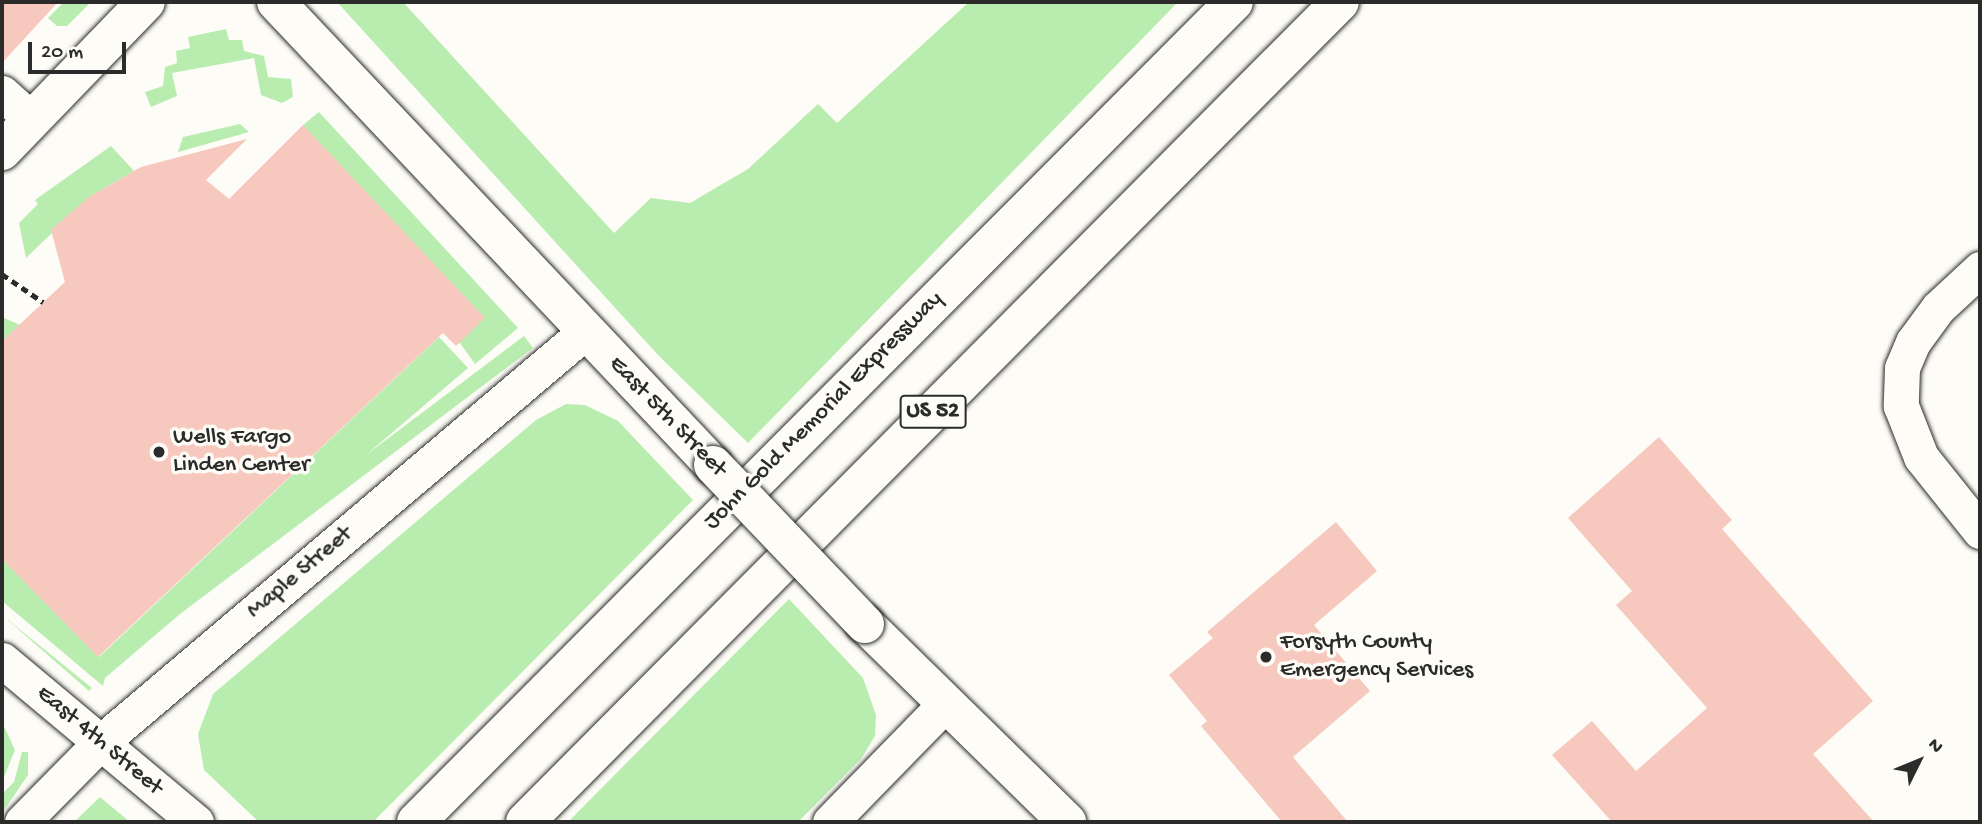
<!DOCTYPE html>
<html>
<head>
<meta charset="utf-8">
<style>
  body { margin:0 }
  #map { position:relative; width:1982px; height:824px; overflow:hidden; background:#fdfcf7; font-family:"Gochi Hand",sans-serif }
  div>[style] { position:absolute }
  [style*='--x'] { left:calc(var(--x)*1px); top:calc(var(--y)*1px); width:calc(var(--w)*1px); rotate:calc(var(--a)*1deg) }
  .green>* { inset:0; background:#b9edaf; transform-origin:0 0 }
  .building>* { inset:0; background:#f7c8bd }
  .path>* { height:4.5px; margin-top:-2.25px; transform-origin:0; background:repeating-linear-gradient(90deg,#2b2b2b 0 7px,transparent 0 12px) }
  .roads { filter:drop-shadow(0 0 2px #2b2b2b) drop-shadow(0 0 2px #2b2b2b) }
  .minor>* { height:35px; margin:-17.5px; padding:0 17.5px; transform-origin:17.5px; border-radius:17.5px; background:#fdfcf7 }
  .major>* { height:38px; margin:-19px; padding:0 19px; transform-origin:19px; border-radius:19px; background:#fdfcf7 }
  .highway>* { height:38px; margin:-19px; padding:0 19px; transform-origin:19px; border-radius:19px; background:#fdfcf7 }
  .bridges { filter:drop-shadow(0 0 2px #2b2b2b) drop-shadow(0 0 2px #2b2b2b) }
  .major-bridge>* { height:38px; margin:-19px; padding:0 19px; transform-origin:19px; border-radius:19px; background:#fdfcf7 }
  .dots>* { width:19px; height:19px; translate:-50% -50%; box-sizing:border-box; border:4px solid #fdfcf7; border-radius:50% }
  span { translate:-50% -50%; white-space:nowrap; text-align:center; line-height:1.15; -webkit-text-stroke:7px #fdfcf7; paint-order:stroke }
  .shield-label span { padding:2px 5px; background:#fdfcf7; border:2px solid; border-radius:5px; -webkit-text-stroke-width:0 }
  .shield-label { font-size:23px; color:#2b2b2b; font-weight:700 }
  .street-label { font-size:24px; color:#2b2b2b }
  .poi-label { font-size:24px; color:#2b2b2b }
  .left { translate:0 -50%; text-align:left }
  .frame { position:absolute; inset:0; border:4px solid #2b2b2b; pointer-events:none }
  .north { position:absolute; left:1884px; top:726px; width:70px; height:70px; -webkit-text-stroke:5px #fdfcf7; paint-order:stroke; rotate:47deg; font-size:19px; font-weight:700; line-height:28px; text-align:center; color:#2b2b2b }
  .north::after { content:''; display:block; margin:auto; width:24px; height:32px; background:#2b2b2b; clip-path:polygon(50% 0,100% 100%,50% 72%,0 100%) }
  .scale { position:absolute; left:28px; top:42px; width:98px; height:32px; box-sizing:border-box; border:4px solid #2b2b2b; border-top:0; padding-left:9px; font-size:21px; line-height:24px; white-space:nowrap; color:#2b2b2b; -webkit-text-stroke:5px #fdfcf7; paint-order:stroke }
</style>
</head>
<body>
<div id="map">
  <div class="green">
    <i style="clip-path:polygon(64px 2px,91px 2px,67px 26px,57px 26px,48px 18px)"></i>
    <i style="clip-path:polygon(337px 2px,403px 2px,614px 233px,651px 198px,690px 203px,748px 169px,818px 104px,837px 123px,969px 2px,1178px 2px,748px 443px,658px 355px)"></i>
    <i style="clip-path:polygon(226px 29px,229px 40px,242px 40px,244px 51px,264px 56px,268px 77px,291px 79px,293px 97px,282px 103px,261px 95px,254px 58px,172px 73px,177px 96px,151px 107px,145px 92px,163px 86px,165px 67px,177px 63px,176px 51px,190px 48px,188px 37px)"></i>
    <i style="clip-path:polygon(319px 112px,518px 328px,475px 364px,303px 125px)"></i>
    <i style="clip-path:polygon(240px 124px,249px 132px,178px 152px,183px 137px)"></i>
    <i style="clip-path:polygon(111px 146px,134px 171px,89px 197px,26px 258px,19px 223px,38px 204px,35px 200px)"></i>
    <i style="clip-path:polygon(2px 317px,20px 325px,2px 341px)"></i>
    <i style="left:524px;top:336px;width:15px;height:529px;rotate:53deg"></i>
    <i style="clip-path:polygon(439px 337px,468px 368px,105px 678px,103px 686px,2px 601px,2px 559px,99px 657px)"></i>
    <i style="clip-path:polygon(566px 404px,585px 405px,618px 421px,693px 500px,373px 822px,259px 822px,204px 770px,198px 734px,213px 694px,536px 420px)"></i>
    <i style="clip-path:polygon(789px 599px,863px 678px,876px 715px,875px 736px,861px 759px,798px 822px,568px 822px)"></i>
    <i style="clip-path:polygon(2px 615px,92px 688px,89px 691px)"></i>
    <i style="clip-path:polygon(2px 722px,15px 750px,2px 782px)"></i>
    <i style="clip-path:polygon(22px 752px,28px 752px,28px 775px,2px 813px,2px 794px,14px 782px)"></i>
    <i style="clip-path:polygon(100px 797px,130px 822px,74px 822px)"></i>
  </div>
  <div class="building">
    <i style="clip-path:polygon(2px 2px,58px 2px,2px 63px)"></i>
    <i style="clip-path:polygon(303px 125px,485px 318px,456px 346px,443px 333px,98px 657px,2px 559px,2px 341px,65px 282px,51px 230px,89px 197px,141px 167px,247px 139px,206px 180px,229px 199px)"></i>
    <i style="clip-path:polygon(1659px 437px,1732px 520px,1722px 529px,1873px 701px,1813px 754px,1874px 822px,1612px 822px,1552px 755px,1592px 721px,1636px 771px,1707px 708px,1616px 605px,1632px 591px,1568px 518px)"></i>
    <i style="clip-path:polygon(1336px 522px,1377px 571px,1314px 625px,1370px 691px,1293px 757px,1347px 821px,1282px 822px,1201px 726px,1207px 721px,1169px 675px,1213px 638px,1207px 632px)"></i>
  </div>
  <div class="path">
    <i style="--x:2;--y:274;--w:50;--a:34.3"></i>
  </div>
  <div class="roads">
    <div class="minor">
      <i style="--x:2;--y:93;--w:40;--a:42"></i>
      <i style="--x:1980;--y:269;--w:57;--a:137.1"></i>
      <i style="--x:1938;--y:308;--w:42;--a:126.3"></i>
      <i style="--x:1913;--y:342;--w:28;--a:113"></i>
      <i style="--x:1902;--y:368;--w:38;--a:92"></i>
      <i style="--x:1901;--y:406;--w:55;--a:68.6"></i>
      <i style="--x:1921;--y:457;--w:95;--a:51.4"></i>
      <i style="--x:2;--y:660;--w:253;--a:39.9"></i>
      <i style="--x:22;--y:822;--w:112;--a:-45.4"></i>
      <i style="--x:101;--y:742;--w:634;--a:-40.27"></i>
      <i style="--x:830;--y:822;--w:163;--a:-45.7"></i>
    </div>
    <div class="major">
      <i style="--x:276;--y:2;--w:637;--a:46.65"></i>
      <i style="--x:2;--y:151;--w:207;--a:-46"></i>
      <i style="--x:865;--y:624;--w:283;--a:44.4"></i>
    </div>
    <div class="highway">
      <i style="--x:416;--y:822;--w:1158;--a:-45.07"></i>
      <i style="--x:525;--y:822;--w:1156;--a:-45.18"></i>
    </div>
  </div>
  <div class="bridges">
    <div class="major-bridge">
      <i style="--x:713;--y:465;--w:220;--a:46.3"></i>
    </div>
  </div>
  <div class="dots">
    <i style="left:159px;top:452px;background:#2b2b2b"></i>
    <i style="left:1266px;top:657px;background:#2b2b2b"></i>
  </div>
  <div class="shield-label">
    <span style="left:933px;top:412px">US 52</span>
  </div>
  <div class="street-label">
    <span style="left:824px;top:411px;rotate:-45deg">John Gold Memorial Expressway</span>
    <span style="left:667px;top:417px;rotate:46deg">East 5th Street</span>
    <span style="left:300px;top:573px;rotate:-40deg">Maple Street</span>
    <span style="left:99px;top:741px;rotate:40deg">East 4th Street</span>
  </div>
  <div class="poi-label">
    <span class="left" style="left:173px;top:452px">Wells Fargo<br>Linden Center</span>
    <span class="left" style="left:1280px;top:657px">Forsyth County<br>Emergency Services</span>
  </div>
  <div class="frame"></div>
  <div class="north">N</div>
  <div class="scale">20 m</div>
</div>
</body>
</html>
